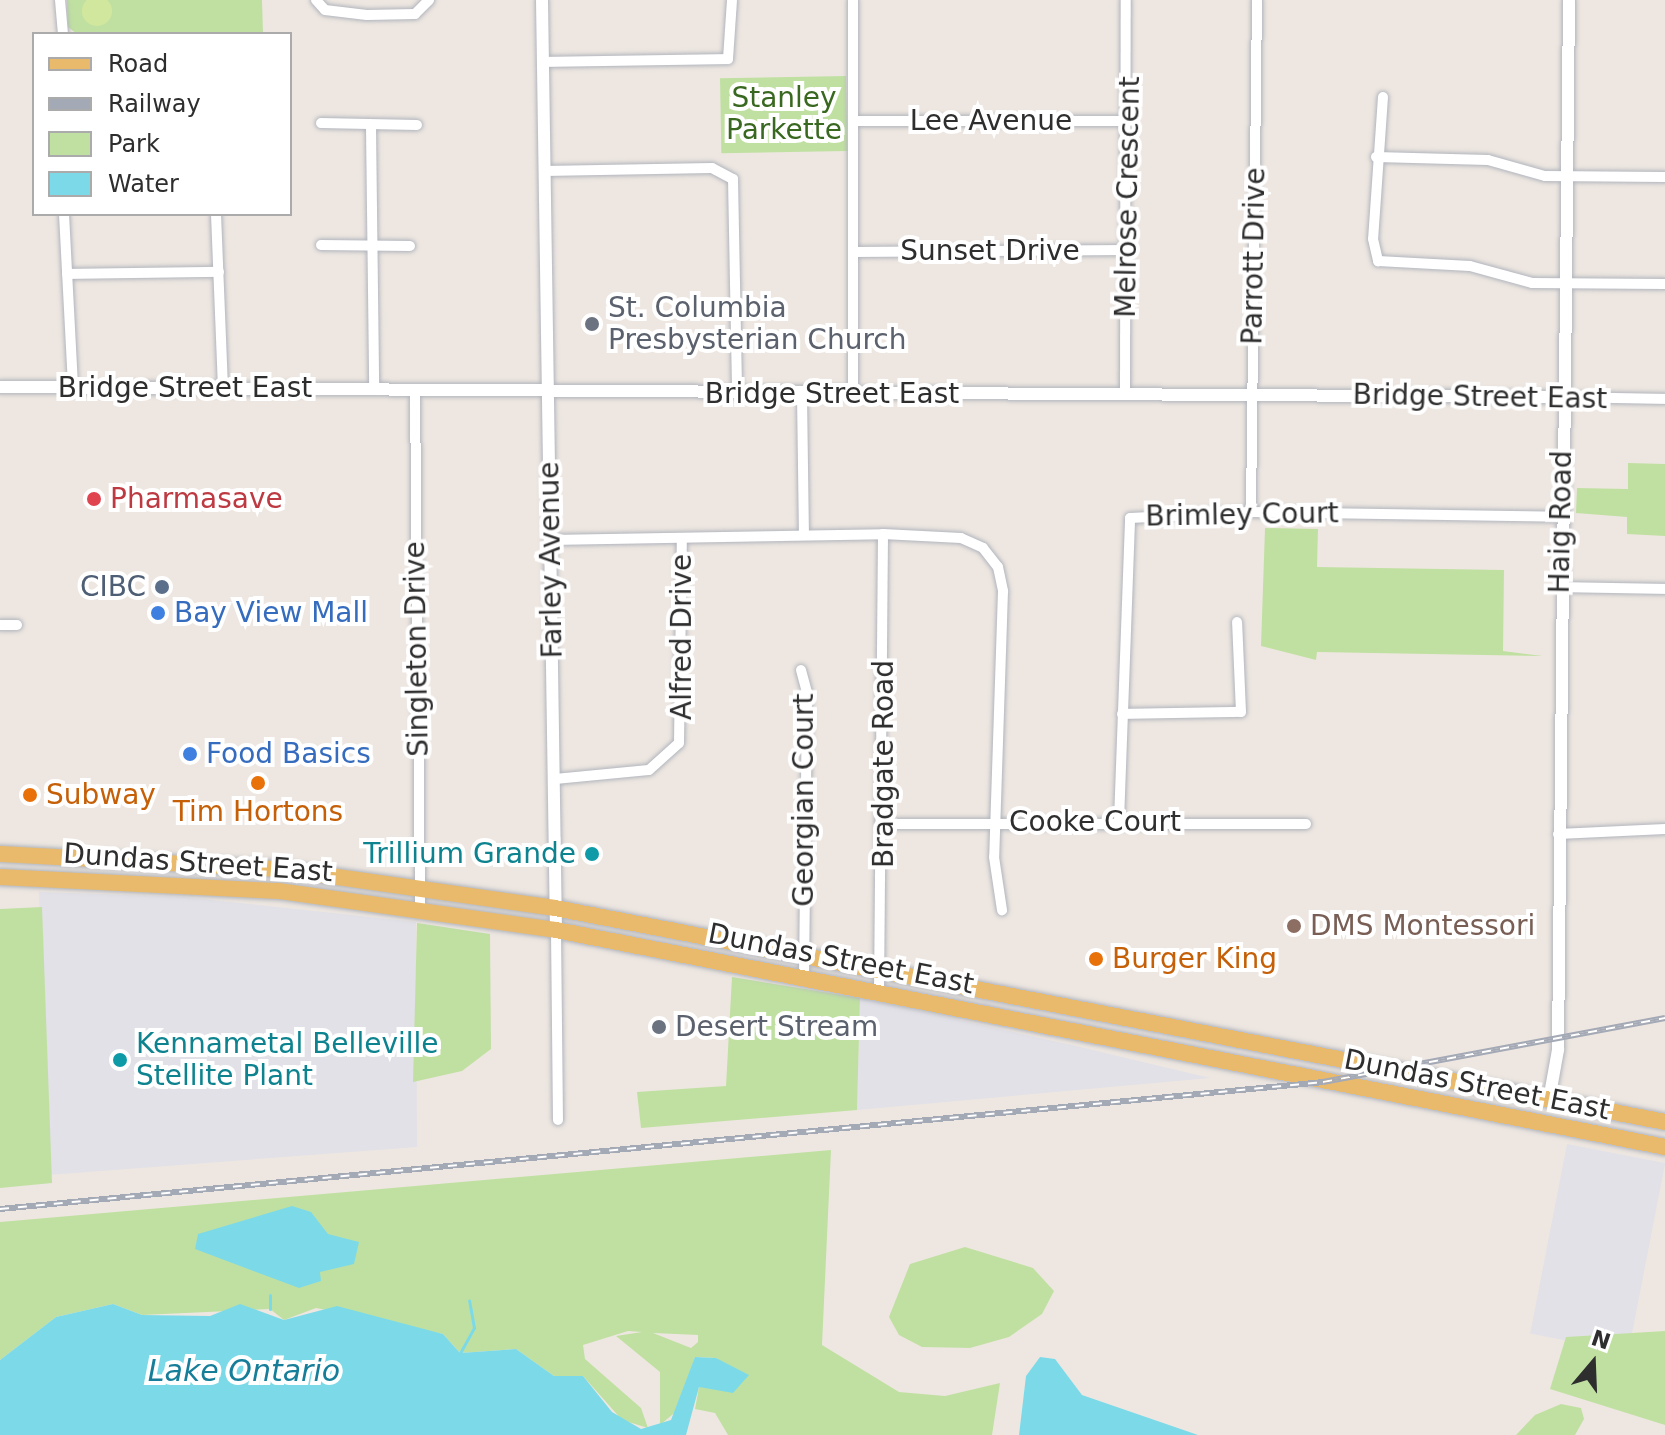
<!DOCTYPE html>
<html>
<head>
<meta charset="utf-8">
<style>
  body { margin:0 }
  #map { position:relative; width:1665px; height:1435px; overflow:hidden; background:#eee7e1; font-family:"DejaVu Sans",sans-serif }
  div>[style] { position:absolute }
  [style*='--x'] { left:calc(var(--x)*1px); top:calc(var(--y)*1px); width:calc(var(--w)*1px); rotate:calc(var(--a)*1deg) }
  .industrial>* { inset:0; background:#e2e1e7; transform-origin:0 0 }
  .green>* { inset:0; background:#c0e0a2; transform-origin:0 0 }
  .pitch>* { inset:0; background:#d2e79e }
  .round { border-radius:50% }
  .water>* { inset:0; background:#7cdae8 }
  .stream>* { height:3px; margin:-1.5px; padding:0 1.5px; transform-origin:1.5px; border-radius:1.5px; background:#7cdae8 }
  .roads { filter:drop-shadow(0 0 2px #b1b5bd) drop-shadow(0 0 2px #b1b5bd) }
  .minor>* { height:10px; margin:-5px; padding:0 5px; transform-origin:5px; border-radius:5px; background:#fff }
  .tertiary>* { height:12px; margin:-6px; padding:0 6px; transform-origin:6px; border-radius:6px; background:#fff }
  .primary>* { height:16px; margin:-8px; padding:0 8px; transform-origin:8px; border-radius:8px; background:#e9ba6b }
  .rail>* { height:6px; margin-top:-3px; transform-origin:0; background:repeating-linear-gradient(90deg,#fff 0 9px,#a4a9b6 0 18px); box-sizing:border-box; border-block:2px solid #a4a9b6 }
  .dots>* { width:22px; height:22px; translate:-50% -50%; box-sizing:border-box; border:4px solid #fff; border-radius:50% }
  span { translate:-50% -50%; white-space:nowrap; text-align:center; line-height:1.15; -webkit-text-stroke:8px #fff; paint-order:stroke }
  .park-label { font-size:28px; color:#396820 }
  .street-label { font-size:28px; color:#2e2e2e }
  .worship-label { font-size:28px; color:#5b616d }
  .left { translate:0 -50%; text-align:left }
  .health-label { font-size:28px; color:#be3a42 }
  .service-label { font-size:28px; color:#4e5e75 }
  .right { translate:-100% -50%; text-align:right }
  .shop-label { font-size:28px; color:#366cbe }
  .food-label { font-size:28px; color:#c56008 }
  .culture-label { font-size:28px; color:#0d838f }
  .education-label { font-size:28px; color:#785e54 }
  .water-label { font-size:30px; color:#167e99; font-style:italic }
  .legend { position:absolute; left:32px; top:32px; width:260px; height:184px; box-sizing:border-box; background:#fff; border:2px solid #ababab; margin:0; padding:10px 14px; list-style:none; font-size:24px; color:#2e2e2e }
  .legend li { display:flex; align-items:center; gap:16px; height:40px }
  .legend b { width:40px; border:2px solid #ababab }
  .north { position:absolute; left:1553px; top:1323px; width:80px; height:80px; -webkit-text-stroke:6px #fff; paint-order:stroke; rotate:19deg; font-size:22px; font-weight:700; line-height:32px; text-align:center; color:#2e2e2e }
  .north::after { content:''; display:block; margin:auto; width:28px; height:36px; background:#2e2e2e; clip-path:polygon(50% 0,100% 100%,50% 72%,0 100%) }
</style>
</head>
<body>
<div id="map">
  <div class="industrial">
    <i style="clip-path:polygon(39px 892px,185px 897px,416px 922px,417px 1147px,48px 1175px)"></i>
    <i style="clip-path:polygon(860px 998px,1076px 1046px,1210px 1078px,857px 1110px)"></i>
    <i style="left:1567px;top:1144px;width:100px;height:193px;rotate:11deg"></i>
  </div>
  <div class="green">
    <i style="clip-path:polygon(67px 0,262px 0,263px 34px,77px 34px,68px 27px)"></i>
    <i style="left:846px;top:76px;width:75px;height:126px;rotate:89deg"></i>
    <i style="clip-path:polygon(1628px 463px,1665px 464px,1665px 536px,1627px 534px,1627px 517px,1576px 513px,1577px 488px,1628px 489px)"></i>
    <i style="clip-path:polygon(1265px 528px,1318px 529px,1317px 567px,1504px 570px,1503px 651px,1543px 656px,1317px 652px,1316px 660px,1261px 646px)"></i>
    <i style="clip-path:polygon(42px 907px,52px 1183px,0 1188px,0 909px)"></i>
    <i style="clip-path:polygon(417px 923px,490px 934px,491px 1049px,462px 1071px,413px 1082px)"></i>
    <i style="clip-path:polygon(732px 977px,860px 998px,857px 1110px,641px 1128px,637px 1092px,726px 1086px)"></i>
    <i style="clip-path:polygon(evenodd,831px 1150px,822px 1345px,899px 1392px,945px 1396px,1000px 1383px,992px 1435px,728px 1435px,715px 1413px,695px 1409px,699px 1387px,739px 1375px,716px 1358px,695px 1357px,679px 1409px,660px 1425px,660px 1372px,616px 1336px,642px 1332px,628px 1331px,583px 1345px,585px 1359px,641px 1408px,648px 1428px,622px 1420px,583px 1376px,554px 1376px,516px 1349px,460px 1353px,443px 1334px,316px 1308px,284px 1320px,270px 1309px,142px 1315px,113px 1304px,56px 1317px,0 1360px,0 1222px,831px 1150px,653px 1333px,698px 1335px,698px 1342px,691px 1348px,653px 1333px)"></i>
    <i style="clip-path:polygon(965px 1247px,1033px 1268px,1054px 1291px,1042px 1314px,1009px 1337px,970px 1348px,922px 1347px,899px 1335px,889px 1317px,910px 1264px)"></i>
    <i style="clip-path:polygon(1665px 1331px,1665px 1425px,1550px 1389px,1566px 1337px)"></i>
    <i style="clip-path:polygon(1561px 1404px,1581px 1408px,1584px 1419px,1575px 1435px,1516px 1435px,1535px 1415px)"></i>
  </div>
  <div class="pitch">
    <i class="round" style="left:82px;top:-4px;width:30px;height:30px"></i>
  </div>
  <div class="water">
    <i style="clip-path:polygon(292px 1206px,311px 1212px,328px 1234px,359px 1242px,354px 1264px,320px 1272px,321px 1281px,299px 1288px,195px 1249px,198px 1234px)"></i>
    <i style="clip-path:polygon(113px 1304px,142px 1315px,210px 1316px,240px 1304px,284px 1320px,337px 1306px,443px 1334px,460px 1353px,516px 1349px,554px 1376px,583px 1376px,612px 1412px,641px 1429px,671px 1420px,695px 1357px,716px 1358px,749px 1375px,733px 1393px,699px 1387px,686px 1435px,0 1435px,0 1360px,56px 1317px)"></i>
    <i style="clip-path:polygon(1040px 1357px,1055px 1359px,1082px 1395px,1198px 1435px,1019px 1435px,1026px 1376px)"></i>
  </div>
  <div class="stream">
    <i style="--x:270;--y:1309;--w:14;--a:-90"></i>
    <i style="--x:460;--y:1353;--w:29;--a:-61"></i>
    <i style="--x:474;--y:1328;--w:28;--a:-100"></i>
  </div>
  <div class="roads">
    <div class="minor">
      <i style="--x:60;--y:0;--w:34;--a:85"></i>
      <i style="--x:316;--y:0;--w:13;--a:48"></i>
      <i style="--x:325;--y:10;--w:42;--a:6.8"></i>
      <i style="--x:367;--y:15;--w:48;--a:-1.2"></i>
      <i style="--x:415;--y:14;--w:20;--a:-45"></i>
      <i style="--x:853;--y:0;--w:394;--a:90"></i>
      <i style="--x:544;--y:62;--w:184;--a:-0.9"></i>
      <i style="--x:728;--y:59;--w:59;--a:-86.1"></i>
      <i style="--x:1383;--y:97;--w:142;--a:94"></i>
      <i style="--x:1373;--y:239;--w:23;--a:77"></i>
      <i style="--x:1378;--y:261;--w:92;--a:3.1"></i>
      <i style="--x:1470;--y:266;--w:64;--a:15.3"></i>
      <i style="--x:1532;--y:283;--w:133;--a:0.4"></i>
      <i style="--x:853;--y:121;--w:276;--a:0"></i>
      <i style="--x:321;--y:123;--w:96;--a:1.2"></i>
      <i style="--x:371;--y:127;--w:261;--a:89.3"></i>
      <i style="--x:1376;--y:157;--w:112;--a:1.5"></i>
      <i style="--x:1488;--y:160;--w:59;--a:15.7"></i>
      <i style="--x:1545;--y:176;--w:120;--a:0.5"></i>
      <i style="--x:544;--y:171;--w:168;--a:-1"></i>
      <i style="--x:712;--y:168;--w:24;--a:28"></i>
      <i style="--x:733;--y:179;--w:215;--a:88.9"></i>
      <i style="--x:64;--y:214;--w:174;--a:87"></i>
      <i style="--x:216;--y:214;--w:173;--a:87.7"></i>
      <i style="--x:321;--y:245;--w:89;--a:0.6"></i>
      <i style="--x:853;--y:252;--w:274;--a:-0.4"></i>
      <i style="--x:67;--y:274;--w:152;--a:-0.8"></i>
      <i style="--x:415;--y:389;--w:520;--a:89.45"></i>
      <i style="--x:1125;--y:394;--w:394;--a:-89.9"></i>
      <i style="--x:802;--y:395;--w:140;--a:89.2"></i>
      <i style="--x:1564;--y:397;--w:101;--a:1.1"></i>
      <i style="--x:1251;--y:512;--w:512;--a:-89.33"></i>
      <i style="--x:550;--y:540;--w:333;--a:-1"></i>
      <i style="--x:883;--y:534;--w:78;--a:2.9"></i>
      <i style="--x:961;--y:538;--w:24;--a:24"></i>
      <i style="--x:983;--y:548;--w:24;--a:52"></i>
      <i style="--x:998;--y:567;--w:25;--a:78"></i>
      <i style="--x:1003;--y:591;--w:266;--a:91.9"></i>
      <i style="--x:994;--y:857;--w:54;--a:81.4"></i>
      <i style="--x:1560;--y:587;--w:105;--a:1.1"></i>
      <i style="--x:0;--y:625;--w:17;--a:0"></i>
      <i style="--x:801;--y:670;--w:23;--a:75"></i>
      <i style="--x:807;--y:692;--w:287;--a:90.6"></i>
      <i style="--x:1122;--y:714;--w:119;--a:-1"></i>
      <i style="--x:1241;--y:712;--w:90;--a:-92.5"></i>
      <i style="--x:555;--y:779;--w:94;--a:-5.5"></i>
      <i style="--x:649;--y:770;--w:40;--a:-42"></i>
      <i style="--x:679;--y:743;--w:204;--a:-89.2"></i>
      <i style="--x:1119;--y:821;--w:303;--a:-87.9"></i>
      <i style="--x:1130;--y:518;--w:121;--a:-2.8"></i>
      <i style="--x:1251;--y:512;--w:310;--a:0.9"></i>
      <i style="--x:884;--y:824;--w:422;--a:0"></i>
      <i style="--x:1558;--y:834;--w:107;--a:-2.7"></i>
      <i style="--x:556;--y:930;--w:190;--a:89.4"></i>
      <i style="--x:879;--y:993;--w:459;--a:-89.5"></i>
    </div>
    <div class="tertiary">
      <i style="--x:542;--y:0;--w:930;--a:89.14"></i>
      <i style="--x:0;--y:387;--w:1564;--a:0.37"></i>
      <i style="--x:1549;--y:1100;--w:51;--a:-79.8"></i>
      <i style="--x:1558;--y:1050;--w:1050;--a:-89.4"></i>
    </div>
    <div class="primary">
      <i style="--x:0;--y:854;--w:281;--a:3.1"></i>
      <i style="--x:281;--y:869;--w:277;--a:8.1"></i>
      <i style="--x:555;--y:908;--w:1130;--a:10.91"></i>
      <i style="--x:0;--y:877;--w:279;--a:2.9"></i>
      <i style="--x:279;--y:891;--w:280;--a:8"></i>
      <i style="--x:556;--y:930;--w:1130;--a:11.07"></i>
    </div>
  </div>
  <div class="rail">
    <i style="--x:0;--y:1209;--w:1329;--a:-5.48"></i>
    <i style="--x:1323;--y:1082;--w:348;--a:-10.6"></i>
  </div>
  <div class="dots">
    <i style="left:592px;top:324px;background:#6b7280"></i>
    <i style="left:94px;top:499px;background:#e0444e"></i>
    <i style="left:162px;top:587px;background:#5c6f8a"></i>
    <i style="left:158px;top:613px;background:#3f7fe0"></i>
    <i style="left:190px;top:754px;background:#3f7fe0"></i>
    <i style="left:258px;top:783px;background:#e8710a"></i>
    <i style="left:30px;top:795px;background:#e8710a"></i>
    <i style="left:592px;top:854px;background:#0f9aa8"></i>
    <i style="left:1294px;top:926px;background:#8d6e63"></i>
    <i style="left:1096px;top:959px;background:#e8710a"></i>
    <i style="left:659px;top:1027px;background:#6b7280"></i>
    <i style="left:120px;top:1060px;background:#0f9aa8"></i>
  </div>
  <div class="park-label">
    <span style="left:784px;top:114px">Stanley<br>Parkette</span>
  </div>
  <div class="street-label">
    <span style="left:991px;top:121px">Lee Avenue</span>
    <span style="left:1128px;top:197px;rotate:-89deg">Melrose Crescent</span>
    <span style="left:990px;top:251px">Sunset Drive</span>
    <span style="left:1254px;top:256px;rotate:-89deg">Parrott Drive</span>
    <span style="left:185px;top:388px">Bridge Street East</span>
    <span style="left:832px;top:394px">Bridge Street East</span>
    <span style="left:1480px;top:397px;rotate:1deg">Bridge Street East</span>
    <span style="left:1242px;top:515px;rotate:-1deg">Brimley Court</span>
    <span style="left:1561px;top:522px;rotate:-89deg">Haig Road</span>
    <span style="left:551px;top:560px;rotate:-91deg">Farley Avenue</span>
    <span style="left:682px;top:637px;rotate:-90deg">Alfred Drive</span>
    <span style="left:417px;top:649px;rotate:-91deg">Singleton Drive</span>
    <span style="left:884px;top:764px;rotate:-90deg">Bradgate Road</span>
    <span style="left:804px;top:800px;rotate:-90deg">Georgian Court</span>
    <span style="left:1095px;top:822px">Cooke Court</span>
    <span style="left:198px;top:863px;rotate:4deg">Dundas Street East</span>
    <span style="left:841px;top:959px;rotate:11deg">Dundas Street East</span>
    <span style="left:1477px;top:1085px;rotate:11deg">Dundas Street East</span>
  </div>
  <div class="worship-label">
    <span class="left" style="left:608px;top:324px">St. Columbia<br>Presbysterian Church</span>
    <span class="left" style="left:675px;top:1027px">Desert Stream</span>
  </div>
  <div class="health-label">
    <span class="left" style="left:110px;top:499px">Pharmasave</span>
  </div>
  <div class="service-label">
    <span class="right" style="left:146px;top:587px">CIBC</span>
  </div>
  <div class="shop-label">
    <span class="left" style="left:174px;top:613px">Bay View Mall</span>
    <span class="left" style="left:206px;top:754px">Food Basics</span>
  </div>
  <div class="food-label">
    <span class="left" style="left:46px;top:795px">Subway</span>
    <span style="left:258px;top:812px">Tim Hortons</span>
    <span class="left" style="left:1112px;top:959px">Burger King</span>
  </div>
  <div class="culture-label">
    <span class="right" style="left:576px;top:854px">Trillium Grande</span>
    <span class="left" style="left:136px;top:1060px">Kennametal Belleville<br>Stellite Plant</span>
  </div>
  <div class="education-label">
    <span class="left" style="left:1310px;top:926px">DMS Montessori</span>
  </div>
  <div class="water-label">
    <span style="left:244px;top:1371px">Lake Ontario</span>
  </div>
  <ul class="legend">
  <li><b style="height:10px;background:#e9ba6b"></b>Road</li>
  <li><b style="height:10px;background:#a4a9b6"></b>Railway</li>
  <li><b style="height:22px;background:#c0e0a2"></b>Park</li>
  <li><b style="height:22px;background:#7cdae8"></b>Water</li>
  </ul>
  <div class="north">N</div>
</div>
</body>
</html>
